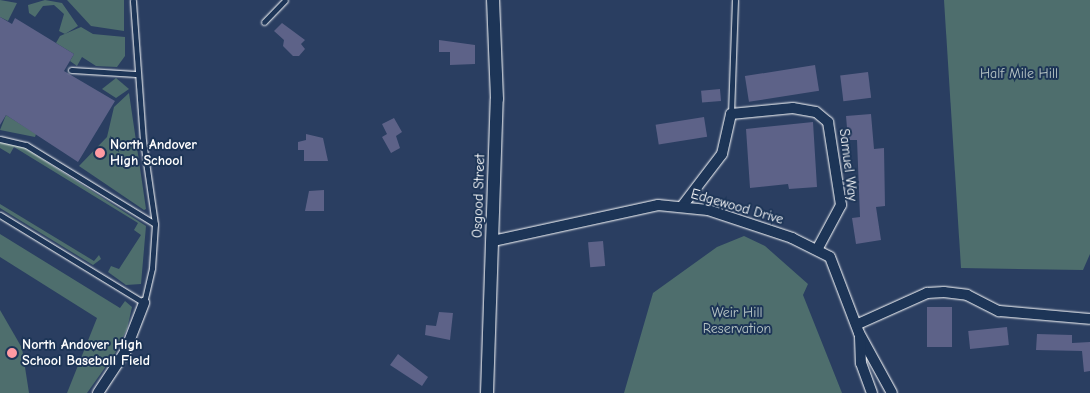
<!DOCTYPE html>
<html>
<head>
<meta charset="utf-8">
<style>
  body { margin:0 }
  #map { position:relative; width:1090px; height:393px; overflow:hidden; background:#2a3e61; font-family:"Comic Neue",sans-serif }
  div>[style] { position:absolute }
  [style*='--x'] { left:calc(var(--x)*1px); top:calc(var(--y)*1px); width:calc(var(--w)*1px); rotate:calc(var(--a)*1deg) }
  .green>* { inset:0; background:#4e6e6d }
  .building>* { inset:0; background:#5d6288; transform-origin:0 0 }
  .roads { filter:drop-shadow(0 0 1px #fff) drop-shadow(0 0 1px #fff) }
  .service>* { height:5px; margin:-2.5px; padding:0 2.5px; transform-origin:2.5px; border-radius:2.5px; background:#1d3557 }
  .minor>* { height:10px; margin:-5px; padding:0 5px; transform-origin:5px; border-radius:5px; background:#1d3557 }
  .tertiary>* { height:12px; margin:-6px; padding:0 6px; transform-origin:6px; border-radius:6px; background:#1d3557 }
  .dots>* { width:14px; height:14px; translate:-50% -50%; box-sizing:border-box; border:2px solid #1d3557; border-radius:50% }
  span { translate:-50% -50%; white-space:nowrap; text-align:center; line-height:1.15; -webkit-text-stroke:4px #1d3557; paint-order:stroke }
  .park-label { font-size:14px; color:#b8c5c5 }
  .poi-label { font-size:14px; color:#fff; font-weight:700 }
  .left { translate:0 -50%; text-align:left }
  .street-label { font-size:14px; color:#fff }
</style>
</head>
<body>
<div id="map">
  <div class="green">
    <i style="clip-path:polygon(0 0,17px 3px,8px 21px,0 17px)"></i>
    <i style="clip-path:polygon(45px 0,62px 3px,78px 26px,65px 34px,59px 31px,64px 14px,54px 5px,43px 6px,35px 17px,29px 13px,28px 5px)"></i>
    <i style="clip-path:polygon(67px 0,124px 0,124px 31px,91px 26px)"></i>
    <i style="clip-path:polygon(944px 0,1090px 0,1090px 254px,1083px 270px,961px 268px)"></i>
    <i style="clip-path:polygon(81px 27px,93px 34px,125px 37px,125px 56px,117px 67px,96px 66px,82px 57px,77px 66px,70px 61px,74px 54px,56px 43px,60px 36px)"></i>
    <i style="clip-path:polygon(116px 78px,129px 89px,116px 98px,102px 89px)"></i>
    <i style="clip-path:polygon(129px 93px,146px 209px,144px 210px,79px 166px,107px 137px,114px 107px)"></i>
    <i style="clip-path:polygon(6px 115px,36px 134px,35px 137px,0 130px)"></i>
    <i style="clip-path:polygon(0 142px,22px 146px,146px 226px,141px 284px,126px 285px,108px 272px,111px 266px,119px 269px,141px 235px,134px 230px,138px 223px,14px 147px,10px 154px,0 148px)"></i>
    <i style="clip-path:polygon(0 204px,94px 261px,99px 255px,101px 259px,93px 265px,0 208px)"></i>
    <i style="clip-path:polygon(0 234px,120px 308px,125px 301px,132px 307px,127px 329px,114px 355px,87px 393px,67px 393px,97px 318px,0 257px)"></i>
    <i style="clip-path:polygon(744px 236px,765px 246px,808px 284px,803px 295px,842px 393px,624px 393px,653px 293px,717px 247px)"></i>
    <i style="clip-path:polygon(0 310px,22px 348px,29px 393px,0 393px)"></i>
  </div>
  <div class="building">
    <i style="clip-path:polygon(0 17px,12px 24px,15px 18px,74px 54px,64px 71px,115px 101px,78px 162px,6px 115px,0 125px)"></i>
    <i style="clip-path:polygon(282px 23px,305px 40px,301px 44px,305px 49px,299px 56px,293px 56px,283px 46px,284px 40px,274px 31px)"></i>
    <i style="clip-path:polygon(439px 40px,475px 45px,475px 64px,450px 65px,450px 52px,439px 52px)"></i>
    <i style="left:815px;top:65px;width:26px;height:71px;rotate:81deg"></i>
    <i style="left:868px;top:72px;width:26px;height:28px;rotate:83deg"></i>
    <i style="left:720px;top:89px;width:12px;height:19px;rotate:85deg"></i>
    <i style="clip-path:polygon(871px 114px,874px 149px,884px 148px,885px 206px,876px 207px,881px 240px,856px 244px,852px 218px,860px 217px,857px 140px,848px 140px,846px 116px)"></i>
    <i style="left:704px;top:117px;width:20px;height:49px;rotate:81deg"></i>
    <i style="clip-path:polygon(394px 118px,402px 132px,396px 136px,400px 148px,391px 153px,382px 137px,387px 134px,382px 124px)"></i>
    <i style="clip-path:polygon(813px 122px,817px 187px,789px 189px,788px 184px,750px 188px,746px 129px)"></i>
    <i style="clip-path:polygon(306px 134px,323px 138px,328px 161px,304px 161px,304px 150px,298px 150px,298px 142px,306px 140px)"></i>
    <i style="clip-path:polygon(324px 190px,324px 211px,305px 211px,309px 191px)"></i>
    <i style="left:603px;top:241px;width:25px;height:15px;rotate:85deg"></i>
    <i style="left:927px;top:307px;width:25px;height:40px"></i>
    <i style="clip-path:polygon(439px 312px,453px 313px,450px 340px,425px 335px,426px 325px,436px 326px)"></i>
    <i style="left:1007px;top:327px;width:18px;height:39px;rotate:84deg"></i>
    <i style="clip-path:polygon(1037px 334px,1072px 335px,1072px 343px,1090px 342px,1090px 371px,1084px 372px,1082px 351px,1036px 350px)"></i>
    <i style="clip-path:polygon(398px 354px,428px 377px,422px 386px,390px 365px)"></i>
  </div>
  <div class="roads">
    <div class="service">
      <i style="--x:264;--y:22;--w:30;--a:-46"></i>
      <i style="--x:71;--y:70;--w:66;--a:3.5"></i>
      <i style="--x:731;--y:114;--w:114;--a:-88"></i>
      <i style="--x:0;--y:139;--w:27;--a:13"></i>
      <i style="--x:26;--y:145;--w:151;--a:31.5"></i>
      <i style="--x:0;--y:215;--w:169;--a:31.4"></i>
      <i style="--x:144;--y:303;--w:36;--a:-77"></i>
      <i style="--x:152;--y:268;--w:44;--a:-86.1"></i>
      <i style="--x:155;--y:224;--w:84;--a:-98.2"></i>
      <i style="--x:143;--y:141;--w:141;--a:-94.1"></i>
    </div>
    <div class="minor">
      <i style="--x:683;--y:205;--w:64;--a:-52.6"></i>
      <i style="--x:722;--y:154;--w:41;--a:-77.3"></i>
      <i style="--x:731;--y:114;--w:62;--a:-5.5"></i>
      <i style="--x:793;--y:108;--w:23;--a:10"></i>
      <i style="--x:816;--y:112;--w:16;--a:40"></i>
      <i style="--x:828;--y:122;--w:84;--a:81.1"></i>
      <i style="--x:841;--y:205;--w:49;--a:118.1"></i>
      <i style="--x:493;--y:241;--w:169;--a:-12.3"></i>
      <i style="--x:658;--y:205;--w:50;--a:5.7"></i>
      <i style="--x:708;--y:210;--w:89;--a:18.4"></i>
      <i style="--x:792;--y:238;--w:42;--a:26.6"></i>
      <i style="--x:830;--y:257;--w:81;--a:69.1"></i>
      <i style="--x:859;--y:333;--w:68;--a:61.2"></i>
      <i style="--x:858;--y:324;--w:76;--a:-24.2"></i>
      <i style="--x:927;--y:293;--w:17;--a:-3"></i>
      <i style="--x:944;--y:292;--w:23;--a:7"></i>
      <i style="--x:967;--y:295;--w:36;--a:27"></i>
      <i style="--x:999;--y:311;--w:91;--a:5"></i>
      <i style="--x:860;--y:337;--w:26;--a:88"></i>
      <i style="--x:861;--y:363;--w:32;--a:70"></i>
      <i style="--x:98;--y:393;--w:49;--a:-56.6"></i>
      <i style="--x:125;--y:352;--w:53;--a:-68.8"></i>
    </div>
    <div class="tertiary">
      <i style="--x:487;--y:393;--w:294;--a:-88.1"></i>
      <i style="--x:497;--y:99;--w:99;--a:-92.3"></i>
    </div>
  </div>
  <div class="dots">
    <i style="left:100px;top:153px;background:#ff9aa2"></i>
    <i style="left:12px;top:353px;background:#ff9aa2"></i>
  </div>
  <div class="park-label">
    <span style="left:1019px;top:74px">Half Mile Hill</span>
    <span style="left:737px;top:321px">Weir Hill<br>Reservation</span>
  </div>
  <div class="poi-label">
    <span class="left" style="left:110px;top:153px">North Andover<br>High School</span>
    <span class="left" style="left:22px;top:353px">North Andover High<br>School Baseball Field</span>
  </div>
  <div class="street-label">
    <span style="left:848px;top:165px;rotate:83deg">Samuel Way</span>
    <span style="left:479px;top:196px;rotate:-88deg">Osgood Street</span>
    <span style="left:737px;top:207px;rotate:16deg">Edgewood Drive</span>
  </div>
</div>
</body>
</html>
